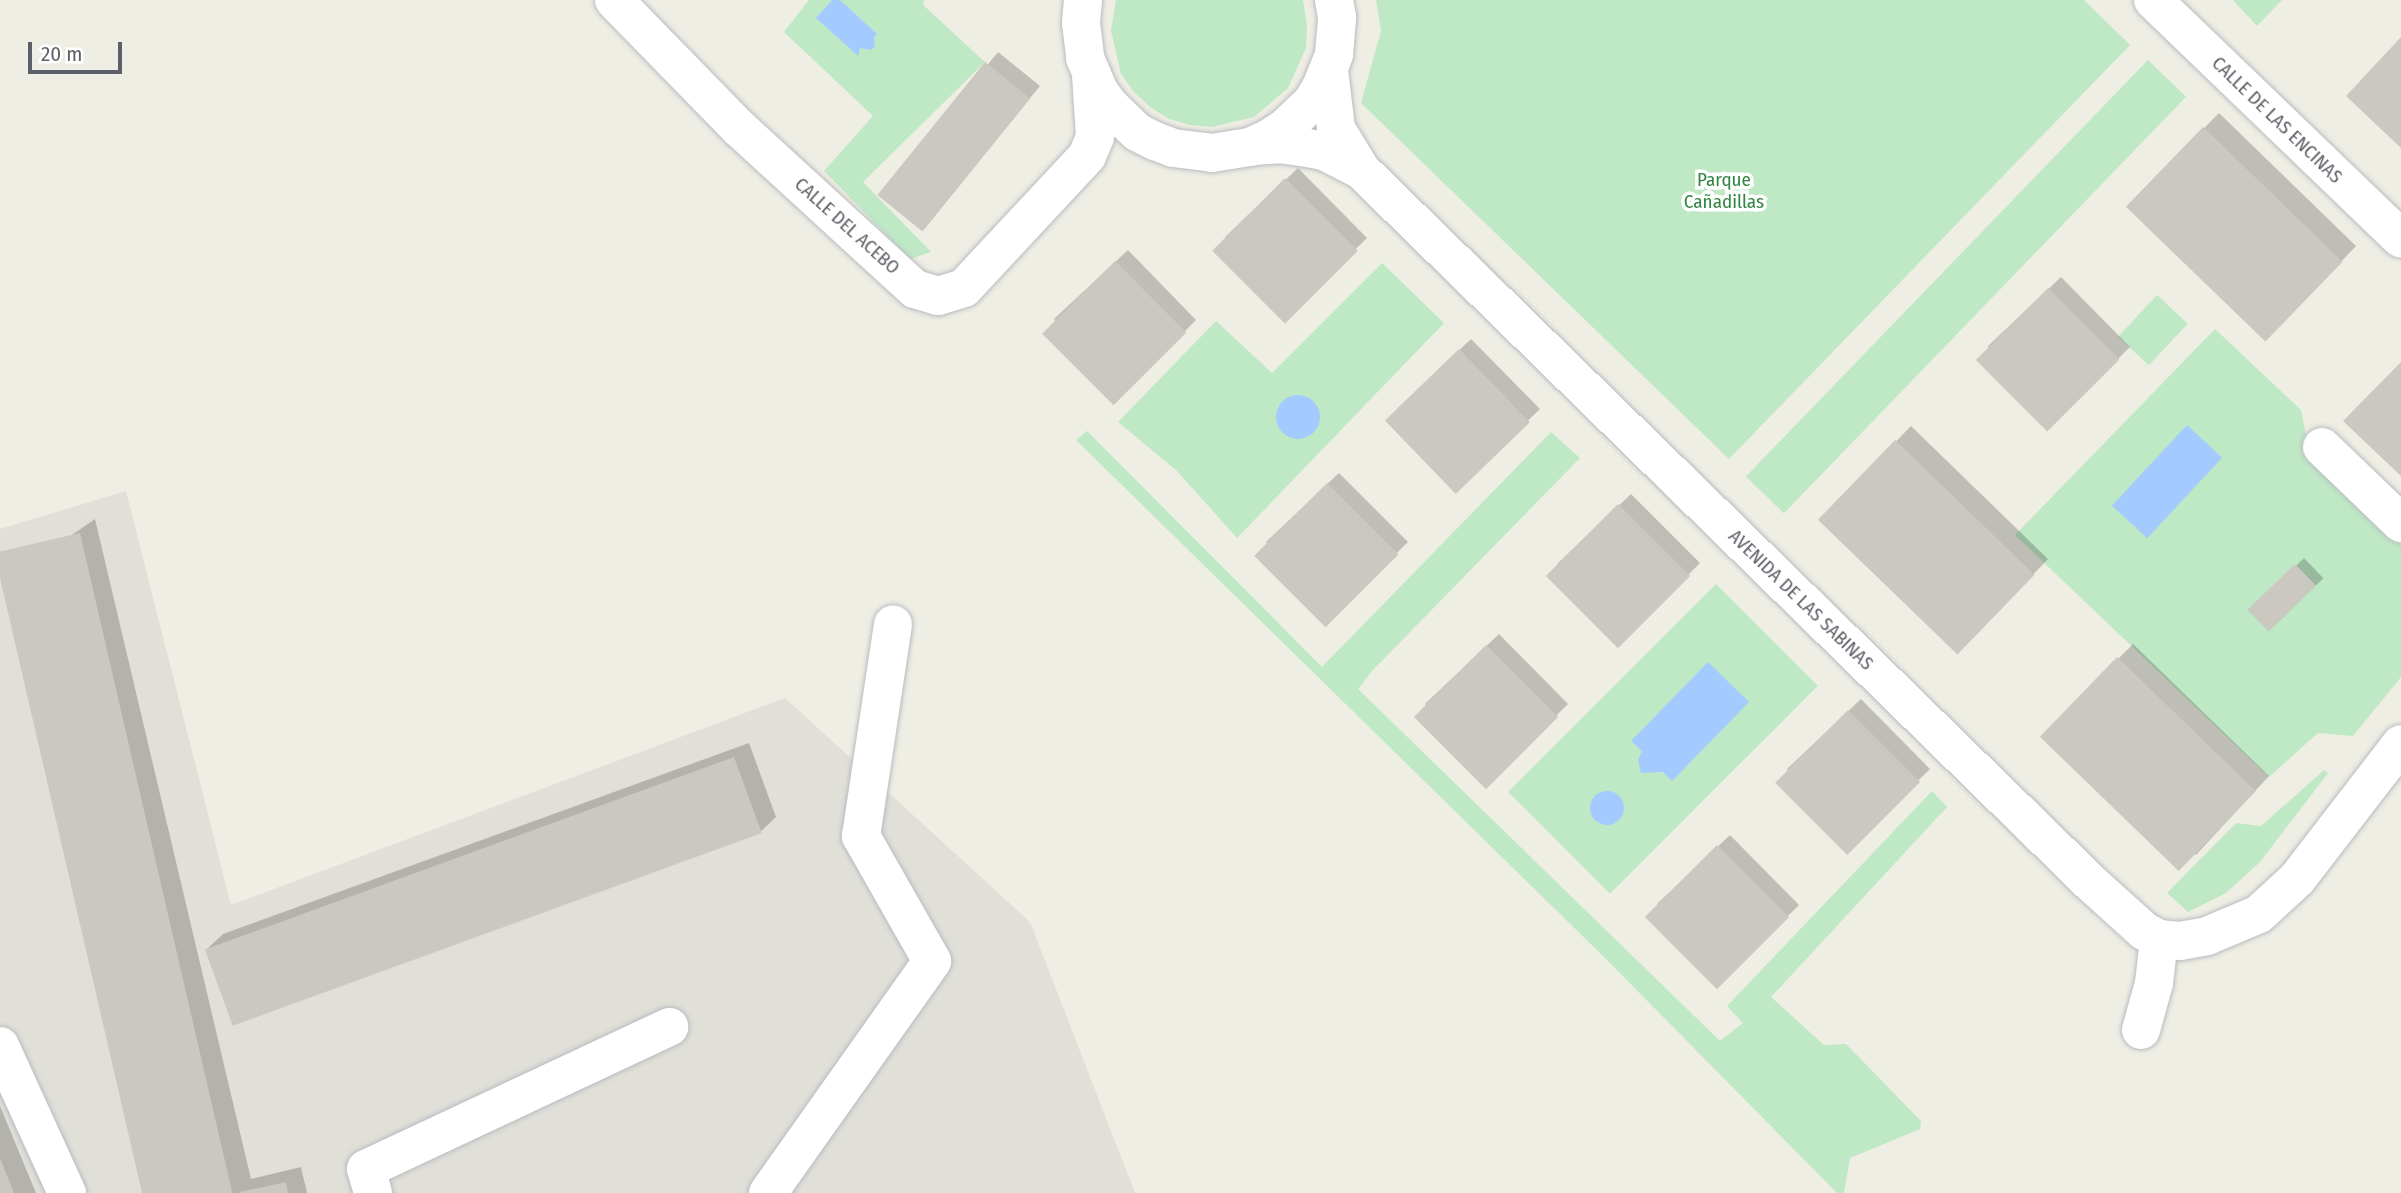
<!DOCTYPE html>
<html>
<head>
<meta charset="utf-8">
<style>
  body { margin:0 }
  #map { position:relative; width:2401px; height:1193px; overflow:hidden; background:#efeee4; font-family:"Fira Sans Condensed",sans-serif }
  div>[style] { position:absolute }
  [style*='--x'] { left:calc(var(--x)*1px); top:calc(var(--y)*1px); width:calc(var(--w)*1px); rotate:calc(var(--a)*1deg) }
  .industrial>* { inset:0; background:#e0dfd8 }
  .green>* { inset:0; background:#bfe8c5; transform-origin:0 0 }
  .water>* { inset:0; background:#a4cbff; transform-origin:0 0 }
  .round { border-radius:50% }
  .shadow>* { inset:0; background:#0003; transform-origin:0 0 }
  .building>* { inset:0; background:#cac8c1; transform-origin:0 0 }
  .roads { filter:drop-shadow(0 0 2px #b9bbc0) drop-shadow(0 0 2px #b9bbc0) }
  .minor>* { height:38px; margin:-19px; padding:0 19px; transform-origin:19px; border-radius:19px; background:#fff }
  span { translate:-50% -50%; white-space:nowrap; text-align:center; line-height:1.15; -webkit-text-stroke:7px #fff; paint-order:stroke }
  .street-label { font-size:19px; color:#5c5f65 }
  .park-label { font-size:19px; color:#318641 }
  .scale { position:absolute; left:28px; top:42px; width:94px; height:32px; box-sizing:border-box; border:4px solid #5c5f65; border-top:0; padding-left:9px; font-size:21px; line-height:24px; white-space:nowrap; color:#5c5f65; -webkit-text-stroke:5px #fff; paint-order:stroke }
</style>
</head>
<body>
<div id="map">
  <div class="industrial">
    <i style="clip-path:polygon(126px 491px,231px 905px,785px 698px,1030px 922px,1135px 1193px,0 1193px,0 529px)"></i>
  </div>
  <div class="green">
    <i style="clip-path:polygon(809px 0,924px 0,923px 5px,985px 62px,863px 182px,931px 252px,910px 259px,824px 171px,873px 116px,784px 32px)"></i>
    <i style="clip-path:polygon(1116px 0,1303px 0,1307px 26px,1306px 48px,1288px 88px,1254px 117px,1212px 127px,1190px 125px,1169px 119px,1150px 107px,1134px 92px,1121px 74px,1111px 31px)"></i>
    <i style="clip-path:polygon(1376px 0,2084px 0,2130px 45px,1729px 459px,1361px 103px,1381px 31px)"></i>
    <i style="clip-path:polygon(2233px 0,2282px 0,2257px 26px)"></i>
    <i style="left:2148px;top:60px;width:53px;height:579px;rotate:44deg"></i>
    <i style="clip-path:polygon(1382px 263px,1444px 323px,1237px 538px,1177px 471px,1118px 422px,1216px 321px,1272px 373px)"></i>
    <i style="left:2157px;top:295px;width:42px;height:57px;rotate:43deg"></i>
    <i style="clip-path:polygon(2215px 329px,2301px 410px,2310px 454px,2401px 545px,2401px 677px,2353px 736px,2318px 733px,2269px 777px,2015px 535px)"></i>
    <i style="clip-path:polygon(1087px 431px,1322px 667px,1551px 432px,1580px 458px,1372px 671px,1358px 689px,1720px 1041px,1743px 1023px,1727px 1006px,1932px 791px,1947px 807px,1771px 997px,1824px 1045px,1846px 1044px,1921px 1121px,1920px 1129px,1850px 1158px,1844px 1193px,1837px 1193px,1605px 958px,1076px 440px)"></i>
    <i style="left:1716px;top:584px;width:144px;height:294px;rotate:45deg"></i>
    <i style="clip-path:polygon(2324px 770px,2328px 773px,2260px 862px,2226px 893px,2188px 912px,2167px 893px,2236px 823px,2261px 826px)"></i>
  </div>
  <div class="water">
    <i style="clip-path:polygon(832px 0,840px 0,877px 34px,874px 38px,875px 46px,871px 50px,860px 48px,858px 56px,816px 18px)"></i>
    <i class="round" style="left:1276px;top:395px;width:44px;height:44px"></i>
    <i style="left:2187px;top:425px;width:48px;height:110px;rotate:43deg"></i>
    <i style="clip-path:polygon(1708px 662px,1749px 702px,1672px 781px,1663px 772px,1641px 773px,1638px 760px,1642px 751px,1631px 741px)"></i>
    <i class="round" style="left:1590px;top:791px;width:34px;height:34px"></i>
  </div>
  <div class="shadow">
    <i style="left:998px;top:52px;width:54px;height:185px;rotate:39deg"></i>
    <i style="clip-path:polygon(2219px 113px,2356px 246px,2282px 324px,2127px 206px)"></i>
    <i style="clip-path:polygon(1298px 168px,1367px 238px,1283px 320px,1225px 237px)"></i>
    <i style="clip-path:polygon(1128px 250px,1196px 320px,1113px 403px,1054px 319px)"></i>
    <i style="clip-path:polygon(2061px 277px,2130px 347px,2046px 430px,1988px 346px)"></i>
    <i style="clip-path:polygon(1471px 339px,1540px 409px,1456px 491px,1398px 408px)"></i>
    <i style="clip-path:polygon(1911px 426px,2048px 559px,1974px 637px,1820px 519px)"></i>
    <i style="clip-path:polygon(1339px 473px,1408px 542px,1324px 625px,1266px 542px)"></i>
    <i style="clip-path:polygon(1631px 494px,1700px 563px,1617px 646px,1558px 563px)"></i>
    <i style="clip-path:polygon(95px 519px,251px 1179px,301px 1167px,307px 1193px,149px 1193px,9px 584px,24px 568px)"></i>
    <i style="left:2304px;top:558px;width:28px;height:76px;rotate:46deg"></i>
    <i style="clip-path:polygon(1499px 634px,1568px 704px,1484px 787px,1425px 704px)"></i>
    <i style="clip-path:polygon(2133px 644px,2269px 776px,2196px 855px,2041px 736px)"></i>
    <i style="clip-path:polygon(1861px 699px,1930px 769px,1846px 852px,1787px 769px)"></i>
    <i style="clip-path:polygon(749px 743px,776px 817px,760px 832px,207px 949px,223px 934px)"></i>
    <i style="clip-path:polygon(1730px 835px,1799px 905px,1715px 987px,1657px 904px)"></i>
    <i style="clip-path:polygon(0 1106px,36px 1193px,0 1193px)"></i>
  </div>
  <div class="building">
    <i style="clip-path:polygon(2401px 37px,2401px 148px,2346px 96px)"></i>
    <i style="left:985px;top:62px;width:58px;height:171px;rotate:39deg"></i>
    <i style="left:2203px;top:127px;width:194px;height:111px;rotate:44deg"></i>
    <i style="left:1285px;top:178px;width:103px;height:103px;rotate:45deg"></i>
    <i style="left:1115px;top:261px;width:101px;height:103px;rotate:45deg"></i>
    <i style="left:2048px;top:288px;width:101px;height:102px;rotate:45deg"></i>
    <i style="left:1459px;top:349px;width:102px;height:103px;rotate:46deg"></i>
    <i style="clip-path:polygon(2401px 362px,2401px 476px,2343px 421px)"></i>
    <i style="left:1895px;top:440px;width:194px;height:111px;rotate:44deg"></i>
    <i style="left:1327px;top:483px;width:101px;height:103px;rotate:45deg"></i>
    <i style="left:1618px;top:504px;width:102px;height:102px;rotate:45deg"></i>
    <i style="left:80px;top:533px;width:678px;height:88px;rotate:77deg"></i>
    <i style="left:2295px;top:564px;width:30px;height:66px;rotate:46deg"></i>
    <i style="left:1486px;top:645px;width:102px;height:102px;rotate:45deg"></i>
    <i style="left:2117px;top:657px;width:193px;height:111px;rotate:44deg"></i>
    <i style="left:1848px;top:710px;width:102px;height:103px;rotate:45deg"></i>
    <i style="left:734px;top:757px;width:81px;height:563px;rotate:70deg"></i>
    <i style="left:1717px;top:845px;width:102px;height:102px;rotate:45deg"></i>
    <i style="clip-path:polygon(0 1158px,14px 1193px,0 1193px)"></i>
    <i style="clip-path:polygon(286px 1182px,288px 1193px,240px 1193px,240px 1192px)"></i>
  </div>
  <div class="roads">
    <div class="minor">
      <i style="--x:614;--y:0;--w:179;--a:45.7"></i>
      <i style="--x:739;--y:128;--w:239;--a:42.5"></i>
      <i style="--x:915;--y:289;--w:24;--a:17"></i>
      <i style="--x:938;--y:296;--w:27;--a:-17"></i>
      <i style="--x:964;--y:288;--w:180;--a:-47"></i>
      <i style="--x:1087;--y:156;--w:21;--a:-67"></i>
      <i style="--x:1095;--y:137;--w:62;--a:-93.7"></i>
      <i style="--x:1083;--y:0;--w:23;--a:95"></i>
      <i style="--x:1081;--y:23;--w:35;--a:83"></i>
      <i style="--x:1085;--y:58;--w:36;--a:67"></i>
      <i style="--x:1099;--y:91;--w:19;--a:54"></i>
      <i style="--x:1110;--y:106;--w:37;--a:44"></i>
      <i style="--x:1137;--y:132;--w:20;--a:27"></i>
      <i style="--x:1155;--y:141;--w:19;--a:21"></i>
      <i style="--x:1173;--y:148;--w:39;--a:7"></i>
      <i style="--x:1212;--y:153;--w:38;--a:-9"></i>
      <i style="--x:1250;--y:147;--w:21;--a:-25"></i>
      <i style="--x:1269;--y:138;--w:19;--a:-32"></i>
      <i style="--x:1285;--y:128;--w:37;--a:-44"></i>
      <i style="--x:1312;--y:102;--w:17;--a:-59"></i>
      <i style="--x:1321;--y:87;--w:35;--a:-68"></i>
      <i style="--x:1334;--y:54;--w:37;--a:-85"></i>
      <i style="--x:1337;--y:17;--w:17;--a:-100"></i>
      <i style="--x:2153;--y:0;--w:344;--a:43.9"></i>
      <i style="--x:1329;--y:70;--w:59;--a:83.2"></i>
      <i style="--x:1336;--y:129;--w:48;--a:58.6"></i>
      <i style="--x:1361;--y:170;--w:1022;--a:44.33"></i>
      <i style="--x:2092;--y:884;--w:70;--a:42.1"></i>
      <i style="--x:2144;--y:931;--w:17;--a:28"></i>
      <i style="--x:2159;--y:939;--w:21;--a:5"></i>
      <i style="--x:2180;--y:941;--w:27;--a:-10"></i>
      <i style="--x:2207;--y:936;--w:56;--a:-22.9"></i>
      <i style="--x:2259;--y:914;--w:52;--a:-42.6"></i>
      <i style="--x:2297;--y:879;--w:170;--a:-52.4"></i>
      <i style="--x:1253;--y:146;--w:26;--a:-4"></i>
      <i style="--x:1279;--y:144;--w:29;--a:8"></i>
      <i style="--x:1308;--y:148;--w:16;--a:11"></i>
      <i style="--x:1324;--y:151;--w:42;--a:27.2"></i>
      <i style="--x:2322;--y:447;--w:110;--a:43.9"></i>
      <i style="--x:2141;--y:1030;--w:49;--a:-74.5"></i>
      <i style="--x:2154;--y:983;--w:44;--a:-83.5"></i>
      <i style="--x:0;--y:1046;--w:162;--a:65.5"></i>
      <i style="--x:373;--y:1193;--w:25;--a:-106"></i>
      <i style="--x:366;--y:1169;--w:335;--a:-25.1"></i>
      <i style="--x:768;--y:1193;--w:284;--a:-54.7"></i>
      <i style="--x:932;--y:961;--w:144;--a:-119.6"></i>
      <i style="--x:861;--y:836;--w:214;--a:-81.4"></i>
    </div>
  </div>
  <div class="street-label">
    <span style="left:2277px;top:120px;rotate:44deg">CALLE DE LAS ENCINAS</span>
    <span style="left:847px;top:226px;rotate:42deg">CALLE DEL ACEBO</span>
    <span style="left:1801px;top:600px;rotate:44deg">AVENIDA DE LAS SABINAS</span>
  </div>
  <div class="park-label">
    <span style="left:1724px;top:191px">Parque<br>Cañadillas</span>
  </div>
  <div class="scale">20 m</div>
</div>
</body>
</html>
